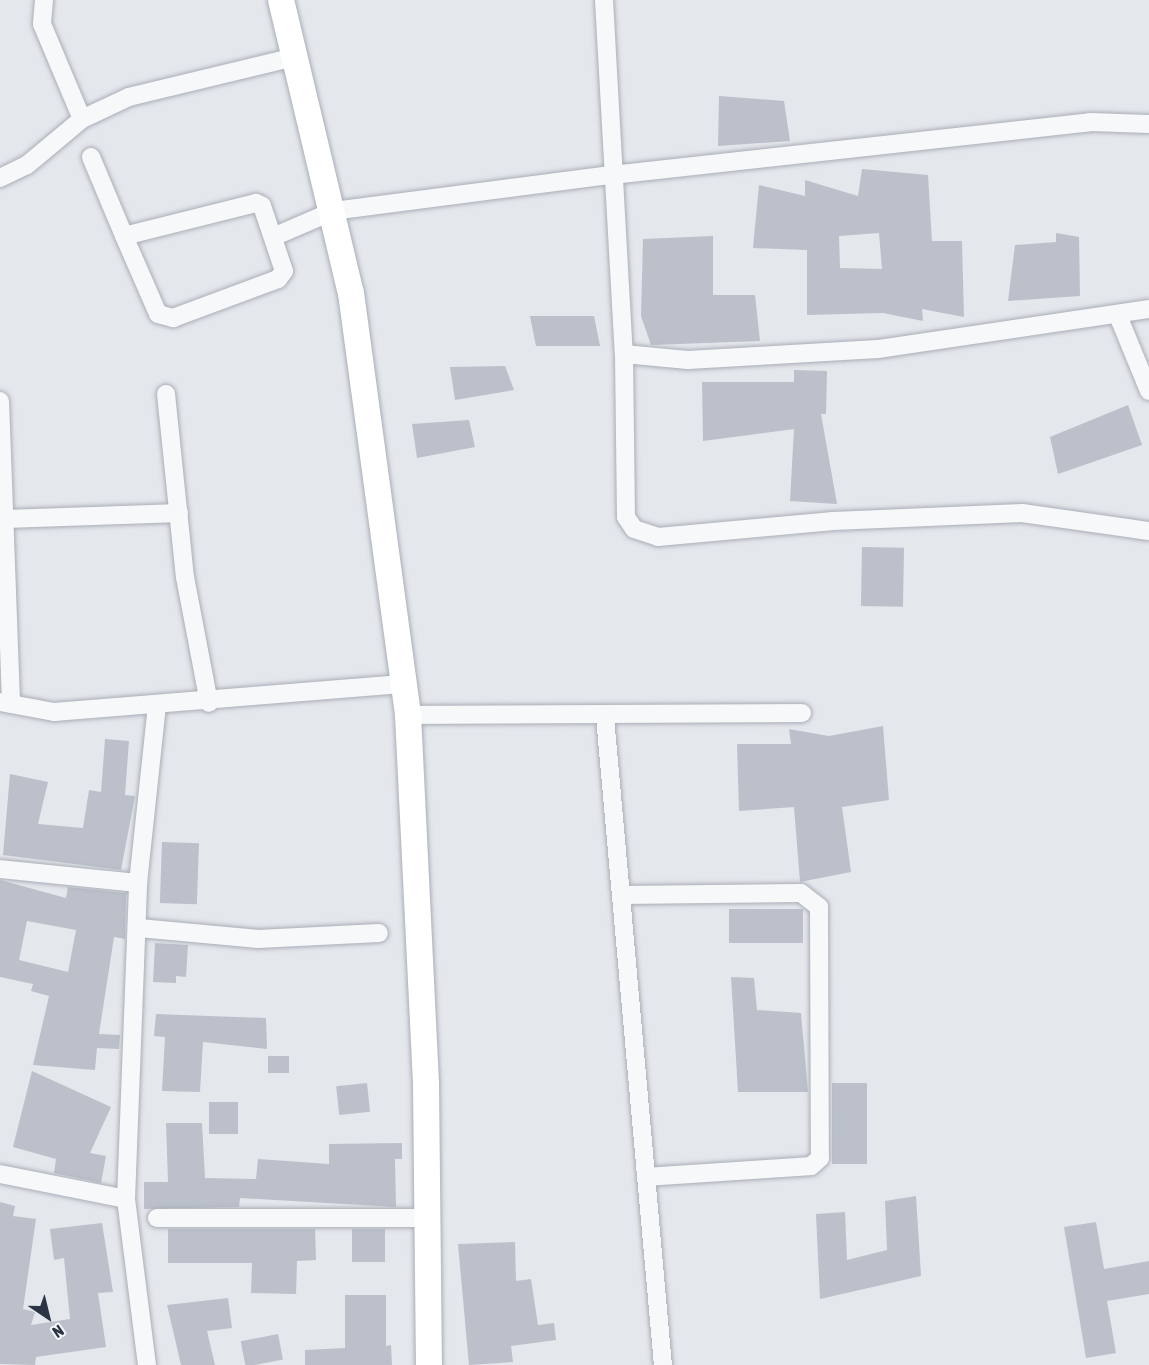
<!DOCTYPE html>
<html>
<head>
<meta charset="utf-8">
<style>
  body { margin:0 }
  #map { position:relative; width:1149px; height:1365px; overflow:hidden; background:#e4e7ec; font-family:"Asap Condensed",sans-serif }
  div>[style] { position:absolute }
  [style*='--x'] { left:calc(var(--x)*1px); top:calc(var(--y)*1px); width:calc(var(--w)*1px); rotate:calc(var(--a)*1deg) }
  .building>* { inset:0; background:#bbc0ca; transform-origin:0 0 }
  .roads { filter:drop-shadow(0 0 2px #a9aeb7) drop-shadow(0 0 2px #a9aeb7) }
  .minor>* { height:18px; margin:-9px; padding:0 9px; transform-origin:9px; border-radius:9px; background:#f7f8fa }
  .secondary>* { height:26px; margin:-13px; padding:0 13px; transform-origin:13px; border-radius:13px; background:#fff }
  span { translate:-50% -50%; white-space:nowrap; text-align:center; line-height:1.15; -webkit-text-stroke:5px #f4f6f9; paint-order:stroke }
  .north { position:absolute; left:18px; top:1287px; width:60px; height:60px; -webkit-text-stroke:4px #f4f6f9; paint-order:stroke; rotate:145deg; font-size:16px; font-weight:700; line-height:24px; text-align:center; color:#2b3445 }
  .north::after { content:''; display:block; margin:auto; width:21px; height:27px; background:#2b3445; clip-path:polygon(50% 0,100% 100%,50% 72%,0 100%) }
</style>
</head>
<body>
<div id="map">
  <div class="building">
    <i style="clip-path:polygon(719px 96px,784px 101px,790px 141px,718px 146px)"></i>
    <i style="clip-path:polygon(evenodd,862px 169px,928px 175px,932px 241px,962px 241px,964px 317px,922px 309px,923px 321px,883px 313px,807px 315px,807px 250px,753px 248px,759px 185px,805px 196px,805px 180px,858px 196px,862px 169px,879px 233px,882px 269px,840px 268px,839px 236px,879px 233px)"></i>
    <i style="clip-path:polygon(1056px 233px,1079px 237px,1080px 296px,1008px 301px,1015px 245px,1056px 242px)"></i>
    <i style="clip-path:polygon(713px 236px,713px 295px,755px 295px,760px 341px,651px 345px,641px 316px,643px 239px)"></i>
    <i style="clip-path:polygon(530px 316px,594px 316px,600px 346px,536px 346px)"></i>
    <i style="clip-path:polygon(505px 366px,514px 390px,455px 400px,450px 367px)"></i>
    <i style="clip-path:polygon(794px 370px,827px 371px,826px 414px,821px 414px,837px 504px,790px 501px,794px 429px,703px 441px,702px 382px,794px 382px)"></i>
    <i style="clip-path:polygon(1128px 405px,1142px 445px,1058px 474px,1050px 437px)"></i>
    <i style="clip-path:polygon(469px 420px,475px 447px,417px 458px,412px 424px)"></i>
    <i style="left:862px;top:547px;width:42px;height:59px;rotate:1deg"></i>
    <i style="clip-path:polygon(883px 726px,889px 800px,842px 807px,851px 872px,800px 882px,794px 807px,739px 811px,737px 744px,791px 744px,789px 729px,829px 736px)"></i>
    <i style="clip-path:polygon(105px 739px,129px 741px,125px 795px,135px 796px,121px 870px,3px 855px,10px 774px,48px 782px,38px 824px,83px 828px,89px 790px,101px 792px)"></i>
    <i style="left:162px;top:842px;width:37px;height:61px;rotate:2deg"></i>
    <i style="clip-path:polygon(evenodd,0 880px,66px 898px,68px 887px,126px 893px,125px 939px,114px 937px,99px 1034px,120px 1035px,119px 1049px,97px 1048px,95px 1070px,33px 1065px,49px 996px,31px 991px,33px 984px,0 977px,0 880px,27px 921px,76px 930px,68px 972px,19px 960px,27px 921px)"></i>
    <i style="left:729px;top:909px;width:74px;height:34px"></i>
    <i style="clip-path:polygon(155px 943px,188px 945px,186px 977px,176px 976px,176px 983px,153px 982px)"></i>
    <i style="clip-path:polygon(731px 977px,754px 978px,757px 1010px,801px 1013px,808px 1092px,738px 1092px)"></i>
    <i style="clip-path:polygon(156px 1014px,266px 1018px,267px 1049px,203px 1042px,200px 1092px,162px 1091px,165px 1037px,154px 1036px)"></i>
    <i style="left:268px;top:1056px;width:21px;height:17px"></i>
    <i style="clip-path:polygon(32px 1071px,111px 1107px,90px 1153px,106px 1156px,101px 1183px,54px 1173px,56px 1159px,13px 1147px)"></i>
    <i style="left:367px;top:1083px;width:29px;height:31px;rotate:84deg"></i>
    <i style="left:832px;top:1083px;width:35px;height:81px"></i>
    <i style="left:238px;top:1102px;width:32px;height:29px;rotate:90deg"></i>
    <i style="clip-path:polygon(166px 1123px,202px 1123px,205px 1178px,256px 1179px,258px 1159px,329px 1164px,329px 1144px,402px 1143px,402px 1159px,395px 1159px,396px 1207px,240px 1198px,239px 1207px,144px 1209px,144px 1182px,168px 1182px)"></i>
    <i style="clip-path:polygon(916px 1196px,921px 1276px,820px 1299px,816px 1214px,845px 1212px,847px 1260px,887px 1250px,885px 1201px)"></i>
    <i style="clip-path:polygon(0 1202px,15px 1206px,13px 1216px,36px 1219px,23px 1309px,35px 1312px,31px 1325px,70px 1319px,64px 1258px,54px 1260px,50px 1229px,102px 1223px,113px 1292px,98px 1293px,106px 1347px,36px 1357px,35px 1365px,0 1364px)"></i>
    <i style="clip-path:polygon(1096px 1222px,1104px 1269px,1149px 1261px,1149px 1294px,1107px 1301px,1116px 1353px,1086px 1358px,1064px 1227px)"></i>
    <i style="clip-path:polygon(168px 1229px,315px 1229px,316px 1260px,297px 1261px,296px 1294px,251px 1293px,252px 1263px,168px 1263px)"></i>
    <i style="left:352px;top:1229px;width:33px;height:33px"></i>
    <i style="clip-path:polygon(515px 1242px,516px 1281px,531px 1279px,538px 1325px,554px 1323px,556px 1340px,511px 1346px,513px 1362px,469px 1365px,458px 1244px)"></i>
    <i style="clip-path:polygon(345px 1295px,386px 1295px,386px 1346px,391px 1345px,392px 1365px,305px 1365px,305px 1350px,345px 1348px)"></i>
    <i style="clip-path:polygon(228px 1298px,232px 1328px,207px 1331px,215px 1365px,181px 1365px,167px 1305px)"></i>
    <i style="left:278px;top:1334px;width:26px;height:38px;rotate:79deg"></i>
  </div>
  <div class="roads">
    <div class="minor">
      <i style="--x:44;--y:0;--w:24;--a:95"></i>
      <i style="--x:42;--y:24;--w:103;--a:67.2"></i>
      <i style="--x:604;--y:0;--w:355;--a:86.8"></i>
      <i style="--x:624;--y:354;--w:163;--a:89.3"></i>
      <i style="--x:626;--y:517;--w:14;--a:56"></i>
      <i style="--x:634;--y:529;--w:25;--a:18"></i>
      <i style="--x:658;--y:537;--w:176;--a:-5.2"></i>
      <i style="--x:833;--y:521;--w:189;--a:-2.4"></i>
      <i style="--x:1022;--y:513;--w:128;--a:8.1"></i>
      <i style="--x:91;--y:157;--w:86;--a:67.3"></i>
      <i style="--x:124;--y:236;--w:85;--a:66.4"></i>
      <i style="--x:158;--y:314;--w:16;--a:15"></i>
      <i style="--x:173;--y:318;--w:112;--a:-20.4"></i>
      <i style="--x:278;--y:279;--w:10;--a:-53"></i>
      <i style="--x:284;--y:271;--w:69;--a:-108.7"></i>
      <i style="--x:262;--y:206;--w:7;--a:-153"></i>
      <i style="--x:256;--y:203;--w:136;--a:166"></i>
      <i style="--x:0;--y:178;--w:30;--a:-26"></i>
      <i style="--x:27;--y:165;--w:72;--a:-39.9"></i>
      <i style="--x:82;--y:119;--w:52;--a:-25.1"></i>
      <i style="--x:129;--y:97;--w:170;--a:-13.6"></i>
      <i style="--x:273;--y:237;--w:65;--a:-23.4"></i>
      <i style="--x:333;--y:211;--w:281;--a:-7.4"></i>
      <i style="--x:612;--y:175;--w:481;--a:-6.3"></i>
      <i style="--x:1090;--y:122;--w:59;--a:1.9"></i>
      <i style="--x:1119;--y:318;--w:79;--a:67.7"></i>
      <i style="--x:624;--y:354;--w:64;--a:5.4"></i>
      <i style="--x:688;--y:360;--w:190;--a:-3.3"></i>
      <i style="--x:878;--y:349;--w:274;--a:-8.4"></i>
      <i style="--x:166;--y:394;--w:184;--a:84.1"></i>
      <i style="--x:185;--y:577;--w:128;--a:79.2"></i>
      <i style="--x:0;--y:401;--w:303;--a:87.9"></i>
      <i style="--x:7;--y:519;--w:172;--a:-2"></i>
      <i style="--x:0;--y:702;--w:55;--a:10.5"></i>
      <i style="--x:54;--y:712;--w:352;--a:-4.6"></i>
      <i style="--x:408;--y:715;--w:394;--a:-0.3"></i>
      <i style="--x:605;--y:717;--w:651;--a:84.89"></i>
      <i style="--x:0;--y:869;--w:139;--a:5.8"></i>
      <i style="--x:621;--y:895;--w:180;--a:-0.6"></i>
      <i style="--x:801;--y:893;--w:23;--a:38"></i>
      <i style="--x:819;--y:907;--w:251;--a:89.8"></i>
      <i style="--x:820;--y:1158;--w:12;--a:138"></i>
      <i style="--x:811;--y:1166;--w:165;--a:176.2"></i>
      <i style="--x:139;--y:928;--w:120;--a:5.3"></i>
      <i style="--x:258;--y:939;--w:121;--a:-2.8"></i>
      <i style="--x:0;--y:1174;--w:128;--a:11.2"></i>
      <i style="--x:126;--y:1199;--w:167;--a:82.8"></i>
      <i style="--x:126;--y:1199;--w:316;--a:-87.8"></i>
      <i style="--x:138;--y:883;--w:179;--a:-83.9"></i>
      <i style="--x:157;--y:1218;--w:270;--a:0"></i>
    </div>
    <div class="secondary">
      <i style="--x:281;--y:0;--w:301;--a:76.6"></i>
      <i style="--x:351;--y:293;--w:426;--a:82.3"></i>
      <i style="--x:408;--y:715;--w:368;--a:87.2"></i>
      <i style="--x:426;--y:1083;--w:282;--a:89.4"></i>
    </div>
  </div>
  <div class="north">N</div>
</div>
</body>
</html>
